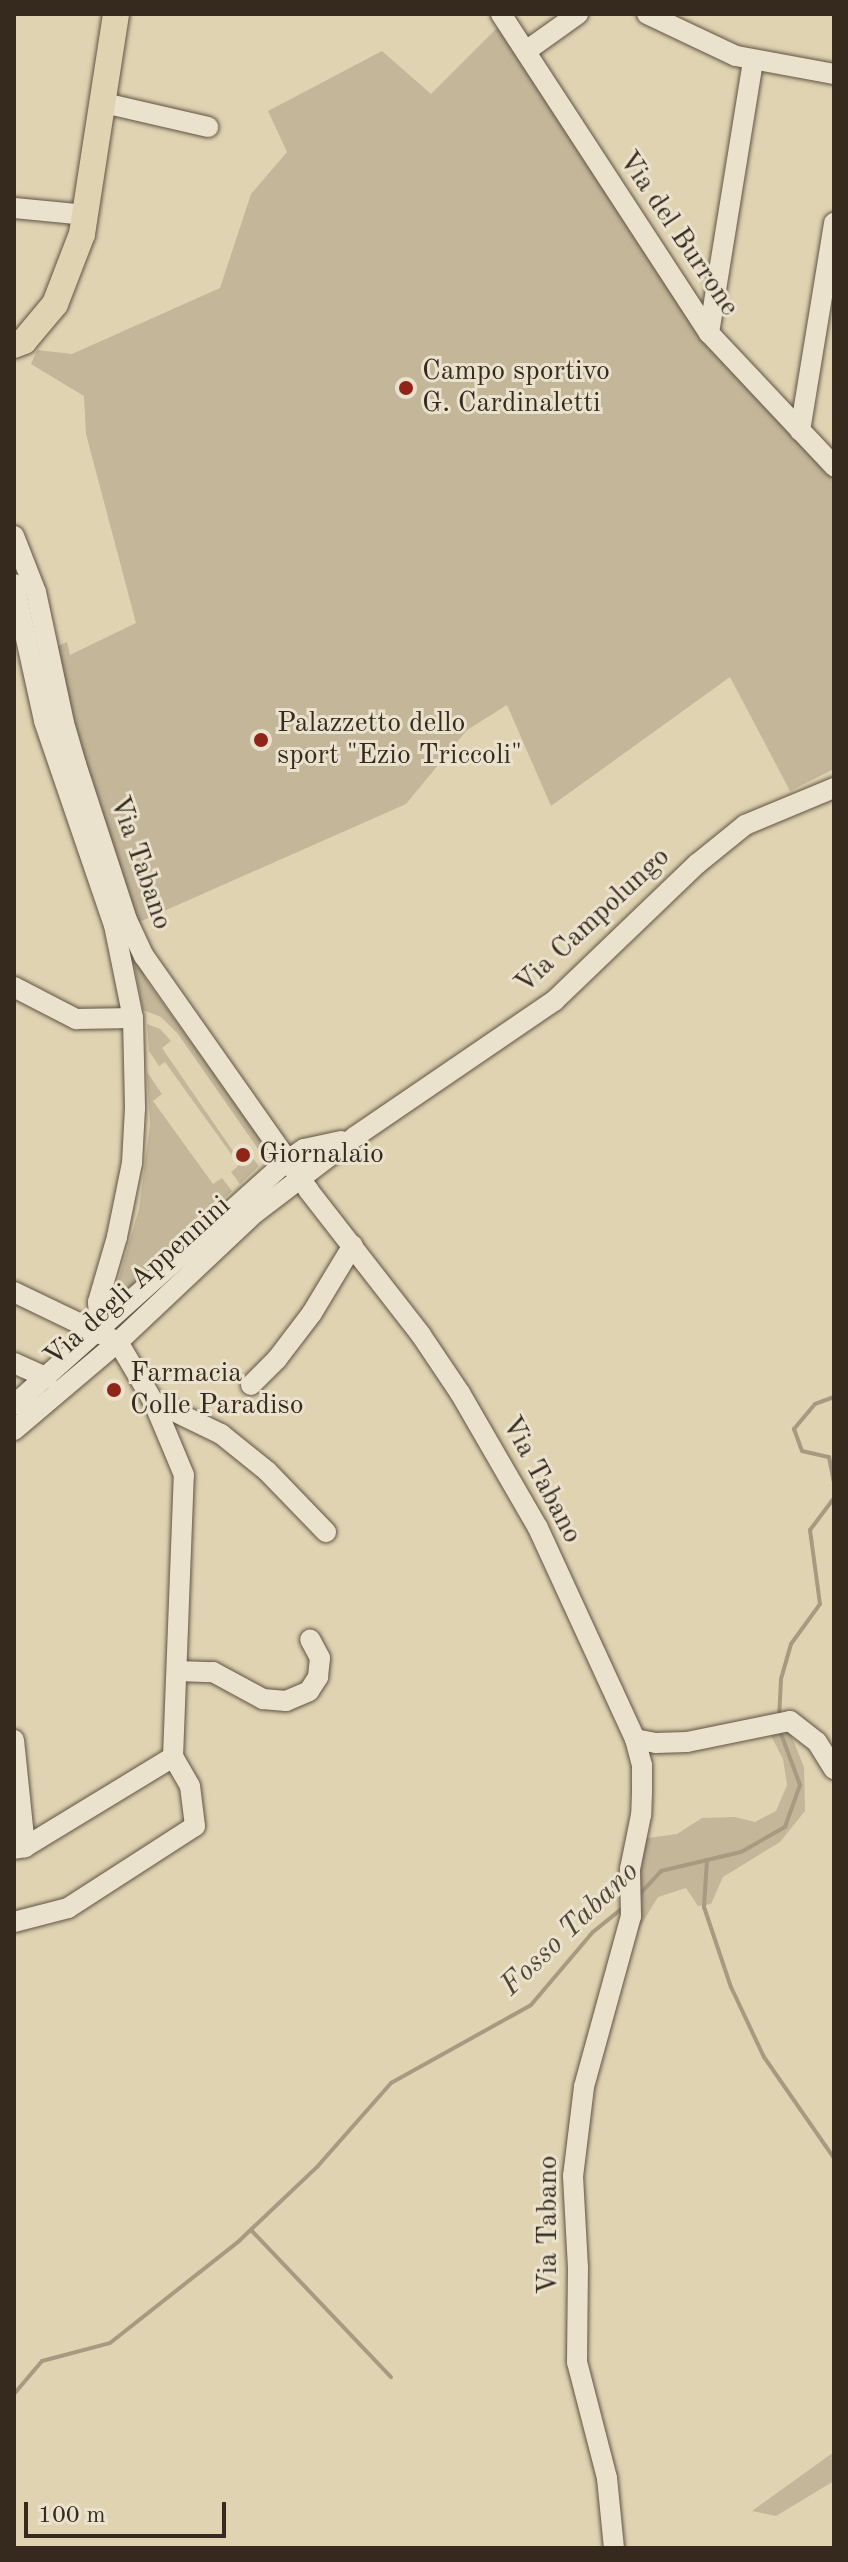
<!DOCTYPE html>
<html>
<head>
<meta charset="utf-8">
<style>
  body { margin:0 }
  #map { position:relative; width:848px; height:2562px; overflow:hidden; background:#e0d3b2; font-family:"Old Standard TT",serif }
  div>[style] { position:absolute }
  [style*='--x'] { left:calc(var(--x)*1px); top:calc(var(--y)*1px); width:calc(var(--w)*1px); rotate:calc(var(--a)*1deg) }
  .green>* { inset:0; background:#c3b699 }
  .stream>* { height:4px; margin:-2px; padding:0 2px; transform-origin:2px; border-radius:2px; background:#a69a80 }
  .roads { filter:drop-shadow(0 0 2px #605444) drop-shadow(0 0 2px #605444) }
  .minor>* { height:20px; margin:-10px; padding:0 10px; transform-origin:10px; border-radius:10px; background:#ebe2cd }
  .major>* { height:26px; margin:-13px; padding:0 13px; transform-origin:13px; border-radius:13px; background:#e0d3b2 }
  .dots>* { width:22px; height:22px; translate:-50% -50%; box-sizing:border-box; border:4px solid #ebe2cd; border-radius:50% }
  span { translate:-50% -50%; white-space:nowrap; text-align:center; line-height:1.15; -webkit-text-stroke:6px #ebe2cd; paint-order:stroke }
  .street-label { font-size:28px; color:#362a1f }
  .poi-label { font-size:28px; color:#362a1f }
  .left { translate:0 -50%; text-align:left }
  .water-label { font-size:30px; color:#524637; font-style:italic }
  .frame { position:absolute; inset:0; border:16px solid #362a1f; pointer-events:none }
  .scale { position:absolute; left:24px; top:2502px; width:202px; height:36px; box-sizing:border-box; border:4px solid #362a1f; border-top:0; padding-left:10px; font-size:24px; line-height:28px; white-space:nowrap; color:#362a1f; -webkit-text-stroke:6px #ebe2cd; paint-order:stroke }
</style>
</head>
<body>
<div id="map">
  <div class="green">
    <i style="clip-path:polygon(498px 27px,694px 327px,834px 477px,834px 769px,790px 791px,730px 677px,551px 806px,507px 705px,467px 730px,406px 804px,137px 923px,82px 760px,55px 647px,67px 642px,70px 655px,136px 623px,86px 434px,84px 396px,31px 364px,37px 350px,72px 354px,220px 288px,251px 194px,287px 152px,268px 111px,382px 51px,431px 94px)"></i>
    <i style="clip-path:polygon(131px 947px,147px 981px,271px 1154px,265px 1159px,178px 1034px,161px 1017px,143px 1010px)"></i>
    <i style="clip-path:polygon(147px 1024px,160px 1029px,171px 1041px,162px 1048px,233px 1151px,242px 1145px,259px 1166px,240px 1184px,231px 1172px,239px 1165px,165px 1062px,159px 1066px,149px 1051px)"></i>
    <i style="clip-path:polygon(147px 1072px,162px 1094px,153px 1101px,213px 1184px,222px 1178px,232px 1191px,111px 1305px,139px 1209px,150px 1124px)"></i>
    <i style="clip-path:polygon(787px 1725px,804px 1767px,805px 1811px,780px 1842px,723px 1877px,711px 1904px,698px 1906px,686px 1888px,658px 1897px,638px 1930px,633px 1909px,641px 1839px,677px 1834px,702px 1818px,735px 1817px,755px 1822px,776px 1811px,787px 1785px,783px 1759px,768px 1730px)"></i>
    <i style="clip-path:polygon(834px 2452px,834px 2481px,776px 2516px,752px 2511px)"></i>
  </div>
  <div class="stream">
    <i style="--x:834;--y:1397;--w:20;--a:160"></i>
    <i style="--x:815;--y:1404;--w:33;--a:130"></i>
    <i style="--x:794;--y:1429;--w:23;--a:70"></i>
    <i style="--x:802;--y:1451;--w:28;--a:13"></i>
    <i style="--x:829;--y:1457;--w:25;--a:79"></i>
    <i style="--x:779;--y:1718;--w:39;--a:-87"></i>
    <i style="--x:781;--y:1679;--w:36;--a:-74"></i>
    <i style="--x:791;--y:1644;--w:49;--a:-54.1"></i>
    <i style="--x:820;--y:1604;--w:75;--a:-97.7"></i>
    <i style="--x:810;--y:1530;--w:40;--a:-53"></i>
    <i style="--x:707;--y:1860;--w:47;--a:93.7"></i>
    <i style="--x:704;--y:1907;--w:84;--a:71.4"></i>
    <i style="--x:731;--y:1987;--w:77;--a:64.8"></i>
    <i style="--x:764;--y:2057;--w:123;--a:55.3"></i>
    <i style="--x:637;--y:1897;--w:35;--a:-47"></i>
    <i style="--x:661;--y:1871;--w:82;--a:-13.4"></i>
    <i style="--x:741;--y:1852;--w:51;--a:-29.6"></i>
    <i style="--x:785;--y:1827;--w:45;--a:-70.3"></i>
    <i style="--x:800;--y:1785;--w:58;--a:-110.3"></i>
    <i style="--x:251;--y:2230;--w:203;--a:46.4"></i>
    <i style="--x:14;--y:2394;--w:43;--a:-49.7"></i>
    <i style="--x:42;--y:2361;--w:70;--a:-14.8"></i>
    <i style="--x:110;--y:2343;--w:164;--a:-38.3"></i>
    <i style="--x:239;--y:2241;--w:108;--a:-43.5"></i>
    <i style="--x:317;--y:2167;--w:112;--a:-48.6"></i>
    <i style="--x:391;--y:2083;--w:160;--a:-29.1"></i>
    <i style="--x:531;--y:2005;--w:96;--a:-49.7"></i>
    <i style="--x:593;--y:1932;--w:40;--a:-39"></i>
  </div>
  <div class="roads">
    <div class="minor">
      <i style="--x:501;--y:14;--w:381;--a:56.9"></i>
      <i style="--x:709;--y:333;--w:183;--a:46.8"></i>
      <i style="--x:647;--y:14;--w:98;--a:25.3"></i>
      <i style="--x:736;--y:56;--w:100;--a:10.4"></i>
      <i style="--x:526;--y:51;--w:64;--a:-35.4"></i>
      <i style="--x:104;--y:103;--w:107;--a:13"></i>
      <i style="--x:14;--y:208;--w:73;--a:5.5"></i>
      <i style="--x:709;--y:333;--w:276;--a:-80.8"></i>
      <i style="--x:800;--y:431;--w:211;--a:-80.7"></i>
      <i style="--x:14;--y:536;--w:60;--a:68.6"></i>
      <i style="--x:36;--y:592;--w:134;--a:77.9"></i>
      <i style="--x:64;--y:723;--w:43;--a:73.7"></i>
      <i style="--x:76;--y:764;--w:164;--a:71.9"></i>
      <i style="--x:127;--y:920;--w:40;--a:65"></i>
      <i style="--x:144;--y:956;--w:287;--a:54.9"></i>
      <i style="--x:309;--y:1191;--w:182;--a:52.1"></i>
      <i style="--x:421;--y:1335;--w:70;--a:56.1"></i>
      <i style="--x:460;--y:1393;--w:156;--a:60"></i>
      <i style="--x:538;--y:1528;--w:232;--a:65.3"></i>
      <i style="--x:635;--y:1739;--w:27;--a:75"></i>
      <i style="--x:642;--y:1765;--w:27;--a:90"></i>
      <i style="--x:642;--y:1792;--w:23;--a:92"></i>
      <i style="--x:641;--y:1815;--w:55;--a:101.5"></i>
      <i style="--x:630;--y:1869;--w:47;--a:88.8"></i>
      <i style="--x:631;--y:1916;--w:177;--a:105.4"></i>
      <i style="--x:584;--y:2087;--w:90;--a:97"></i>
      <i style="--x:573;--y:2176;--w:91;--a:86.9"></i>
      <i style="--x:578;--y:2267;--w:95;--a:90.6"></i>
      <i style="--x:577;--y:2362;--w:120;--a:75.5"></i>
      <i style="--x:607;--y:2478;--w:70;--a:84.3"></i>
      <i style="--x:14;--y:584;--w:140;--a:77.6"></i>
      <i style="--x:44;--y:721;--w:216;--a:71.1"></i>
      <i style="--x:114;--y:925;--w:95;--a:78.5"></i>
      <i style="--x:133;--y:1018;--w:90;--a:88.7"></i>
      <i style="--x:135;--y:1108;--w:55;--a:93.1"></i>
      <i style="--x:132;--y:1163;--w:76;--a:101.5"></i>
      <i style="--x:117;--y:1237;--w:68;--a:106.3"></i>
      <i style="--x:98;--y:1302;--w:29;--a:86"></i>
      <i style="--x:14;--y:987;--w:70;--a:27.3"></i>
      <i style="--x:76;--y:1019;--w:57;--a:-1"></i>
      <i style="--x:14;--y:1292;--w:115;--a:25.7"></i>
      <i style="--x:118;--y:1342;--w:69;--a:59.3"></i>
      <i style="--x:153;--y:1401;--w:76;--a:25.9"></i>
      <i style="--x:221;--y:1434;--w:59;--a:38.8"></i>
      <i style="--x:267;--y:1471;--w:85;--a:46"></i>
      <i style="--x:14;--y:1363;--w:36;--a:24"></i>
      <i style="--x:251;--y:1385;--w:37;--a:-45"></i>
      <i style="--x:277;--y:1359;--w:58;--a:-52.7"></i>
      <i style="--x:312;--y:1313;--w:79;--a:-58.9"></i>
      <i style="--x:14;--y:1405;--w:368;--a:-41.8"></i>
      <i style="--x:288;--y:1160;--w:19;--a:-35"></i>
      <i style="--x:304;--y:1149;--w:38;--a:-12"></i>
      <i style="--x:14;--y:1430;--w:136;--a:-40.2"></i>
      <i style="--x:118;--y:1342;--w:188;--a:-43.3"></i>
      <i style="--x:255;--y:1213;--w:127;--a:-37.3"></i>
      <i style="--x:356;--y:1136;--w:240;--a:-34.3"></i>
      <i style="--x:554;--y:1001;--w:198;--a:-43.8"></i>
      <i style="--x:697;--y:864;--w:62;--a:-39.1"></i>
      <i style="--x:745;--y:825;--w:96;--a:-22.6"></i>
      <i style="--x:177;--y:1671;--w:36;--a:2"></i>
      <i style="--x:213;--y:1672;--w:57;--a:28.4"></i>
      <i style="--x:263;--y:1699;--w:23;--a:5"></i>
      <i style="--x:286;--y:1701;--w:25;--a:-23"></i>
      <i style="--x:309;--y:1691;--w:17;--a:-57"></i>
      <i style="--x:318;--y:1677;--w:19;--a:-84"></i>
      <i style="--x:320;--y:1658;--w:21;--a:-118"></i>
      <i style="--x:635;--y:1739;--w:21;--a:11"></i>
      <i style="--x:656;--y:1743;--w:31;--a:-2"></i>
      <i style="--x:687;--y:1742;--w:105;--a:-11.5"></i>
      <i style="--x:790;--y:1721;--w:34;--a:38"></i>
      <i style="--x:817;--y:1742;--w:32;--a:58"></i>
      <i style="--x:14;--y:1740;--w:108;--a:84.1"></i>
      <i style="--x:14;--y:1849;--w:11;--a:-10"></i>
      <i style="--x:25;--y:1847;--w:173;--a:-31.3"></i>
      <i style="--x:173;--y:1757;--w:282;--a:-87.8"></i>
      <i style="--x:184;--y:1475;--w:80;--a:-112.7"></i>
      <i style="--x:14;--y:1922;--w:56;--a:-14.5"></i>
      <i style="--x:68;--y:1908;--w:151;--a:-32.8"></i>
      <i style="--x:195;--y:1826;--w:40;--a:-97.1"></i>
      <i style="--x:190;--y:1786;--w:34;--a:-120"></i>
    </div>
    <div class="major">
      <i style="--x:14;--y:345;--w:11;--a:-22"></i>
      <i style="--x:24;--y:341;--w:48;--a:-50"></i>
      <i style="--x:55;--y:304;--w:75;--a:-68.9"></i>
      <i style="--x:82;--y:234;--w:223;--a:-81.2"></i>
    </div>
  </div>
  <div class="dots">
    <i style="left:406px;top:388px;background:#8f2418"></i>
    <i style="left:261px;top:740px;background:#8f2418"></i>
    <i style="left:243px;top:1155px;background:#8f2418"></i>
    <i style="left:114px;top:1390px;background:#8f2418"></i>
  </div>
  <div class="street-label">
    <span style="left:678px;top:234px;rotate:56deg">Via del Burrone</span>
    <span style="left:140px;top:863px;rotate:71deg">Via Tabano</span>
    <span style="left:593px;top:921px;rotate:-43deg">Via Campolungo</span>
    <span style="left:138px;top:1282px;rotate:-42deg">Via degli Appennini</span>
    <span style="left:541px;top:1480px;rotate:62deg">Via Tabano</span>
    <span style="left:549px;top:2225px;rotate:-90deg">Via Tabano</span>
  </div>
  <div class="poi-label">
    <span class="left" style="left:422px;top:388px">Campo sportivo<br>G. Cardinaletti</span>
    <span class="left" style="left:277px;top:740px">Palazzetto dello<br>sport "Ezio Triccoli"</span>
    <span class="left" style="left:259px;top:1155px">Giornalaio</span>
    <span class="left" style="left:130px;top:1390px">Farmacia<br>Colle Paradiso</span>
  </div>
  <div class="water-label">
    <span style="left:570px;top:1929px;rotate:-44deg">Fosso Tabano</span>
  </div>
  <div class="frame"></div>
  <div class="scale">100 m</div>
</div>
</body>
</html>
